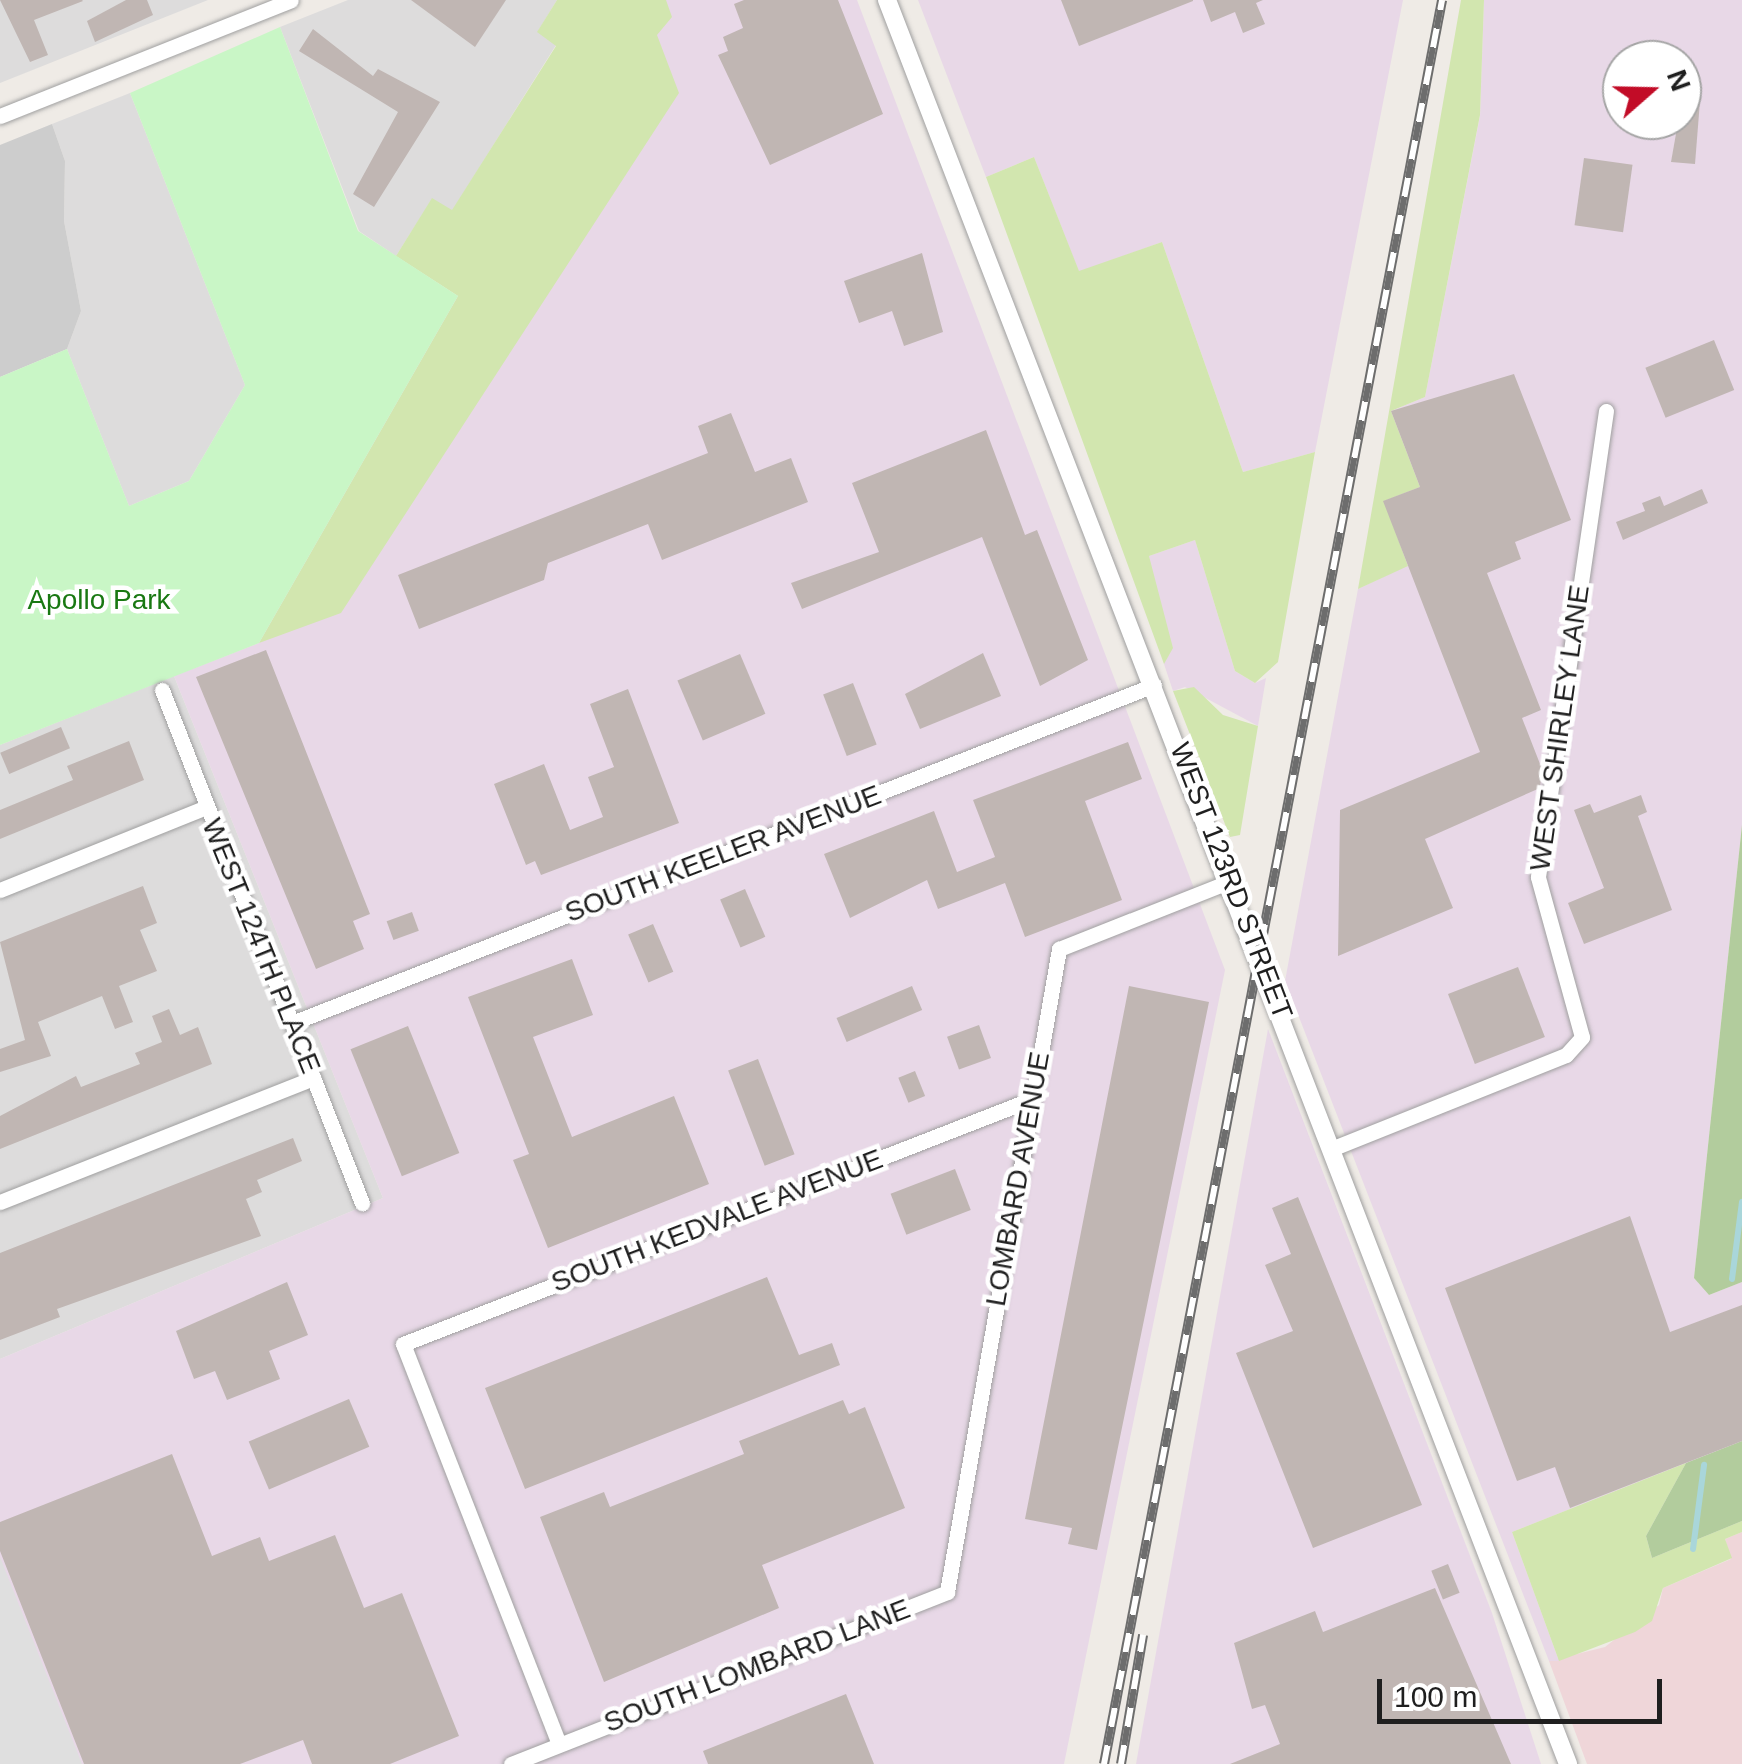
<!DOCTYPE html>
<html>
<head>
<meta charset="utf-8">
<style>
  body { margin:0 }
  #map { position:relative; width:1742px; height:1764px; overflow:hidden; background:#efebe6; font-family:Arial,sans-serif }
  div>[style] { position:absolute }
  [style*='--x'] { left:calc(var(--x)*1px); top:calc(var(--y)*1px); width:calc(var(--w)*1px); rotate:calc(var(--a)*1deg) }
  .residential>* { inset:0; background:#dddcdc }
  .commercial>* { inset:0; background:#efd6d9 }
  .industrial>* { inset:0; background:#e8d8e7 }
  .religious>* { inset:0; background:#cdcdcd }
  .grass>* { inset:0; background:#d2e6af }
  .forest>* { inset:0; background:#b2cc9d }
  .park>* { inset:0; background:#c9f6c6 }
  .parking>* { inset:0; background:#dfdfdf }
  .stream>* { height:6px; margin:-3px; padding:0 3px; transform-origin:3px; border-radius:3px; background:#a9d6da }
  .building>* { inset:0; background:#c0b6b3; transform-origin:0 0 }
  .roads { filter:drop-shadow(0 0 2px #a0a0a0) drop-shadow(0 0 2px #a0a0a0) }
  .minor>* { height:15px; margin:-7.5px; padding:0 7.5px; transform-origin:7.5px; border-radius:7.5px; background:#fff }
  .tertiary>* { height:18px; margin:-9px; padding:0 9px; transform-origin:9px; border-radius:9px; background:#fff }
  .rail>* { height:10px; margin-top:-5px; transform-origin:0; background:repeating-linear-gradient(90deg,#fff 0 19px,#6d6d6d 0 38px); box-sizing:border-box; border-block:2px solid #6d6d6d }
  span { translate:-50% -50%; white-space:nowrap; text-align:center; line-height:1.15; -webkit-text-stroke:9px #fff; paint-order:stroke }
  .park-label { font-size:28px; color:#197812 }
  .street-label { font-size:28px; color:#1f1f1f }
  .north { position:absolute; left:1602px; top:40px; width:100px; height:100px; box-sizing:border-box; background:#fff; border:2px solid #a5a5a5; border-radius:50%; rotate:70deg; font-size:28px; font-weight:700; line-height:40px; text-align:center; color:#1f1f1f }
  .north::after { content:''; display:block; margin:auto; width:35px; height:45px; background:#c20c27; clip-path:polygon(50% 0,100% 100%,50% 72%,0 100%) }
  .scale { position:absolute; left:1377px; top:1679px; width:285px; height:45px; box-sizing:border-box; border:5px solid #1f1f1f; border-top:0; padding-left:12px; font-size:30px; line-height:35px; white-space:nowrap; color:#1f1f1f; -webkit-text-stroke:8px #fff; paint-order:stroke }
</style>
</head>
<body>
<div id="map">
  <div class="residential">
    <i style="clip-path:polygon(0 0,208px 0,0 83px)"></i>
    <i style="clip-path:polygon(348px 0,557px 0,538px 31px,556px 45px,452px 211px,432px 199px,396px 256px,359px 231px,280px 27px)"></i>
    <i style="clip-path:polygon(130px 93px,245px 385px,189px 481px,129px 506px,67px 349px,81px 311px,64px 221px,65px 161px,52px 124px)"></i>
    <i style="clip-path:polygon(174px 676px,383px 1198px,0 1359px,0 745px)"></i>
  </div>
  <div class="commercial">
    <i style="clip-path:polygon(1742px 1532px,1742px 1764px,1587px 1764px,1549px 1661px,1605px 1647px,1659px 1605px,1663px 1588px,1731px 1559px,1725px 1539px)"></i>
  </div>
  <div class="industrial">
    <i style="clip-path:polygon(646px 0,857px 0,1225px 970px,1064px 1764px,0 1764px,0 1359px,383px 1198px,174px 676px,259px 643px,458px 296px)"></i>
    <i style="clip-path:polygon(918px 0,1403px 0,1315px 452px,1243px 472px,1162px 242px,1079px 272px,1034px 157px,986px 177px)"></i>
    <i style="clip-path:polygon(evenodd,1484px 0,1742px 0,1742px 825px,1694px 1278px,1709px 1295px,1742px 1282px,1742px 1441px,1512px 1532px,1559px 1661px,1549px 1661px,1285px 981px,1358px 589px,1408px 565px,1383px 501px,1420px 486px,1391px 411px,1425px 397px,1480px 116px,1484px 0,1622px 60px,1682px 60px,1682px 120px,1622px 120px,1622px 60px)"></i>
    <i style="clip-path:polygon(1195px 540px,1235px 671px,1255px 683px,1266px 678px,1258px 726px,1185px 687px,1173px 691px,1164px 664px,1149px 556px)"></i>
    <i style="clip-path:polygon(1268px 1029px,1492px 1613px,1541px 1764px,1136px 1764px)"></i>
  </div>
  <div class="religious">
    <i style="clip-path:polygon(52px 124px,65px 161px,64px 221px,81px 311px,67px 349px,0 377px,0 145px)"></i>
  </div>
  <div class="grass">
    <i style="clip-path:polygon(557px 0,666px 0,672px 17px,657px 35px,679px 93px,341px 613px,259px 643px,458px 296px,396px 256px,432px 198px,452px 210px,556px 46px,537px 32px)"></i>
    <i style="clip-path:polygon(1461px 0,1484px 0,1480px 115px,1425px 397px,1391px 411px,1420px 487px,1384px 501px,1408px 566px,1358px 589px)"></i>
    <i style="clip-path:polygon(1034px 157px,1079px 271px,1162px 242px,1243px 472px,1315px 452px,1278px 662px,1255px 683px,1235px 671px,1195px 540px,1149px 556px,1173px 648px,1164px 664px,986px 177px)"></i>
    <i style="clip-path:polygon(1194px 687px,1223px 715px,1258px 726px,1240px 835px,1230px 837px,1173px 691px)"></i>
    <i style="clip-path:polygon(1686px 1463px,1646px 1536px,1652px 1558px,1742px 1521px,1742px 1532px,1725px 1539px,1732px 1558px,1663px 1588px,1652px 1621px,1635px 1632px,1559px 1661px,1512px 1532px)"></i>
  </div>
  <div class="forest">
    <i style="clip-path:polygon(1742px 825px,1742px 1282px,1709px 1295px,1694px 1278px)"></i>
    <i style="clip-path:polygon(1742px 1441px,1742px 1521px,1652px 1558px,1646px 1536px,1686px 1463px)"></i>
  </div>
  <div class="park">
    <i style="clip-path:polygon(280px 27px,358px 231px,458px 296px,259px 643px,0 745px,0 377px,67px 349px,129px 506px,189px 481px,245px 385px,130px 93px)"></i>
  </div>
  <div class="parking">
    <i style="clip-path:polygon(0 1557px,82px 1764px,0 1764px)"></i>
  </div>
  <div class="stream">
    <i style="--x:1732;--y:1279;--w:78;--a:-82.6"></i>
    <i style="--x:1693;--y:1549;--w:85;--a:-82.5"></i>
  </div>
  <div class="building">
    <i style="clip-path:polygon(0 0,82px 0,83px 1px,34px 20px,48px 55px,30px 62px)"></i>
    <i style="clip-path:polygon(126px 0,147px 0,153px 15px,95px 42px,87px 21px)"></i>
    <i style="clip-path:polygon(411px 0,506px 0,475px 47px)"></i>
    <i style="clip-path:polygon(744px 0,838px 0,883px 114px,770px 165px,718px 55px,728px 51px,723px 37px,743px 28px,734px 4px)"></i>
    <i style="clip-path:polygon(1061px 0,1193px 0,1193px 1px,1079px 46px)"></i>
    <i style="clip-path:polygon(1203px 0,1263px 0,1256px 3px,1265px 24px,1243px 33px,1235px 12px,1211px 22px)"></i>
    <i style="clip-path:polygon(313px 29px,373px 76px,378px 69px,440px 102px,374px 207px,353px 194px,398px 112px,299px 51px)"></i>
    <i style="clip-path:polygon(1682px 100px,1700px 101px,1695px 164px,1671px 162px)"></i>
    <i style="left:1584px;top:158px;width:49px;height:68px;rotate:8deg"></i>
    <i style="clip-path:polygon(922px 253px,943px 332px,904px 346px,892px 311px,859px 323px,844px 281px)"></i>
    <i style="left:1714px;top:340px;width:54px;height:74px;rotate:68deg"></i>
    <i style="clip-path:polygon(1514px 374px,1571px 520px,1515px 542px,1521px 559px,1487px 573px,1541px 710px,1522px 718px,1542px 769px,1540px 788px,1425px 839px,1453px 908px,1338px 956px,1340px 810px,1480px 752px,1383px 501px,1420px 487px,1391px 411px)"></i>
    <i style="clip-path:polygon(731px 413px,755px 472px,791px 458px,808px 502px,662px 560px,648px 524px,548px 563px,544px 580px,419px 629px,398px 575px,708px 453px,698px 426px)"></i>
    <i style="clip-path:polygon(986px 430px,1025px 535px,1037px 530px,1088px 660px,1040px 686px,982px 537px,802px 609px,791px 583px,879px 552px,852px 483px)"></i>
    <i style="clip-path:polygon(1702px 489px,1708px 503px,1623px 540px,1616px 522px,1645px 511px,1642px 503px,1660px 496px,1664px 506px)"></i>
    <i style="clip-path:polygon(266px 650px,370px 914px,353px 921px,364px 949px,316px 969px,196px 677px)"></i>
    <i style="clip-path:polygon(983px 653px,1001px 696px,920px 729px,905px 694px)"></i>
    <i style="left:740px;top:654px;width:65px;height:68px;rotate:67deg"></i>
    <i style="left:853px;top:683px;width:66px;height:32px;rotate:69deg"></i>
    <i style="clip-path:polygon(628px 689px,679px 823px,541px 875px,535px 861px,526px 865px,494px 784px,544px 764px,570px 830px,603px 817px,588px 777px,614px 767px,590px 704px)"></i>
    <i style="left:61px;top:727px;width:23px;height:66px;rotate:67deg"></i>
    <i style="clip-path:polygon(129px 741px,144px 780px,0 839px,0 810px,73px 780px,67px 766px)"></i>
    <i style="clip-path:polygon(1128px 742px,1142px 779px,1085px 801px,1122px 900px,1025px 937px,1005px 883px,938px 909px,927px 880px,850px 918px,824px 854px,934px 811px,957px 872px,995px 857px,973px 800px)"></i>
    <i style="clip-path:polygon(1641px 795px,1647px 812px,1638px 816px,1672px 910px,1584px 944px,1568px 903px,1604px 888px,1574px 810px,1590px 804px,1594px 813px)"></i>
    <i style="clip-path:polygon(143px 886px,157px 923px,140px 930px,157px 971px,119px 986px,133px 1022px,115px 1029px,102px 996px,38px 1022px,51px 1056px,0 1072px,0 1049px,25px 1040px,0 942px)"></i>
    <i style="left:745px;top:889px;width:52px;height:27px;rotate:67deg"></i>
    <i style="left:412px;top:912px;width:20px;height:27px;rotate:70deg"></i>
    <i style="left:653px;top:924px;width:52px;height:27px;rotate:67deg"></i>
    <i style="clip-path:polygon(572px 959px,593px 1015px,533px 1037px,572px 1137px,674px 1096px,709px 1184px,548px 1248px,513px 1160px,529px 1154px,468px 997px)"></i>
    <i style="left:1518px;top:967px;width:75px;height:75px;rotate:69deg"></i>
    <i style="left:912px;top:986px;width:26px;height:82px;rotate:67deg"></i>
    <i style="clip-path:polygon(1129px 986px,1209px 1002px,1097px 1550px,1068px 1544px,1072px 1528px,1025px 1519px)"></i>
    <i style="clip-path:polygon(169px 1009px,180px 1035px,198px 1027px,212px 1064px,0 1149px,0 1116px,76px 1076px,81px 1087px,140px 1064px,135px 1053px,162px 1042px,152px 1016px)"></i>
    <i style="left:979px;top:1025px;width:35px;height:34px;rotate:70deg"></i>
    <i style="left:408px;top:1026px;width:137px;height:62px;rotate:68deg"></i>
    <i style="left:758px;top:1059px;width:102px;height:32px;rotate:69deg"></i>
    <i style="left:915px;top:1071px;width:27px;height:18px;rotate:68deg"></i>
    <i style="clip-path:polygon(293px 1138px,302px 1161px,257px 1180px,262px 1192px,246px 1199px,261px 1236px,57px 1309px,60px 1317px,0 1340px,0 1253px)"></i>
    <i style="left:955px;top:1169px;width:44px;height:69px;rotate:69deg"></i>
    <i style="clip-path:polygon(1298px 1197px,1422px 1505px,1313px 1548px,1236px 1353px,1293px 1331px,1265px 1265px,1291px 1254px,1272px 1208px)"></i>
    <i style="clip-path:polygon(1630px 1216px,1670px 1332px,1742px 1305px,1742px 1441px,1570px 1508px,1555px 1467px,1517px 1481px,1445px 1288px)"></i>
    <i style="clip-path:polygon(767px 1277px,799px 1355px,832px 1343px,840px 1365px,525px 1489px,485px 1388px)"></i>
    <i style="clip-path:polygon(287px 1282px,308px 1335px,269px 1351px,280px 1379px,227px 1400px,215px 1371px,194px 1379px,176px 1331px)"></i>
    <i style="left:349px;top:1399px;width:52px;height:109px;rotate:67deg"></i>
    <i style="clip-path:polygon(843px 1400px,849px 1414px,865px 1407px,905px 1508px,762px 1565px,779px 1608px,604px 1682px,540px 1517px,604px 1492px,610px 1507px,744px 1454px,739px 1441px)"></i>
    <i style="clip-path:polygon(172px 1454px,212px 1556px,260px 1537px,269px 1561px,335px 1535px,364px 1608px,402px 1593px,459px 1736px,390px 1764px,312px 1764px,303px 1740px,240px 1764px,84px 1764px,0 1551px,0 1522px)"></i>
    <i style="left:1448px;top:1564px;width:31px;height:18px;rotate:68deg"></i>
    <i style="clip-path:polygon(1435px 1588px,1511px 1764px,1230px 1764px,1280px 1744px,1265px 1705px,1252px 1709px,1234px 1643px,1315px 1611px,1323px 1632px)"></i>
    <i style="clip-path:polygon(846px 1694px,874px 1764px,708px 1764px,703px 1751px)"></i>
  </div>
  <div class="roads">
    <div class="minor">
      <i style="--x:0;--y:116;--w:313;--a:-21.7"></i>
      <i style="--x:162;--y:690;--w:551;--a:68.7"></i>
      <i style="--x:0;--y:890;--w:222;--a:-21.9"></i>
      <i style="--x:292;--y:1023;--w:926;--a:-21.41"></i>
      <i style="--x:1331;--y:1149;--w:253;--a:-21.8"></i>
      <i style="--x:1566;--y:1055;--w:24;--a:-48"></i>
      <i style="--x:1582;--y:1037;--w:166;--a:-105.4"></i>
      <i style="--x:1538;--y:877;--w:471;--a:-81.7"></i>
      <i style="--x:0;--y:1202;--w:337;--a:-21.6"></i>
      <i style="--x:559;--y:1744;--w:429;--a:-111.3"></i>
      <i style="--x:403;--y:1344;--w:675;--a:-21.28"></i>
      <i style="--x:511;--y:1764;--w:469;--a:-21.5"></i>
      <i style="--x:947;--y:1592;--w:653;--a:-80.12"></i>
      <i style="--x:1059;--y:949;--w:185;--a:-21.6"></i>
    </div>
    <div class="tertiary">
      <i style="--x:887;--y:0;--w:1891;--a:68.89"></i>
    </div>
  </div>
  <div class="rail">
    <i style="--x:1104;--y:1764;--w:1796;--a:-79.15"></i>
    <i style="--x:1121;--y:1764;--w:131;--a:-80.3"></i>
  </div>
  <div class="park-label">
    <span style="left:99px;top:600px">Apollo Park</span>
  </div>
  <div class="street-label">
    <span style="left:1560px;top:728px;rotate:-82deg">WEST SHIRLEY LANE</span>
    <span style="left:723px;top:854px;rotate:-21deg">SOUTH KEELER AVENUE</span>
    <span style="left:1231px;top:881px;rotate:69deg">WEST 123RD STREET</span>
    <span style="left:261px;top:946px;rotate:68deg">WEST 124TH PLACE</span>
    <span style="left:1018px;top:1179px;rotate:-80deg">LOMBARD AVENUE</span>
    <span style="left:717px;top:1221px;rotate:-21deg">SOUTH KEDVALE AVENUE</span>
    <span style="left:757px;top:1666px;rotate:-21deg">SOUTH LOMBARD LANE</span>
  </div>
  <div class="north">N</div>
  <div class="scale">100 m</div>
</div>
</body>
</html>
